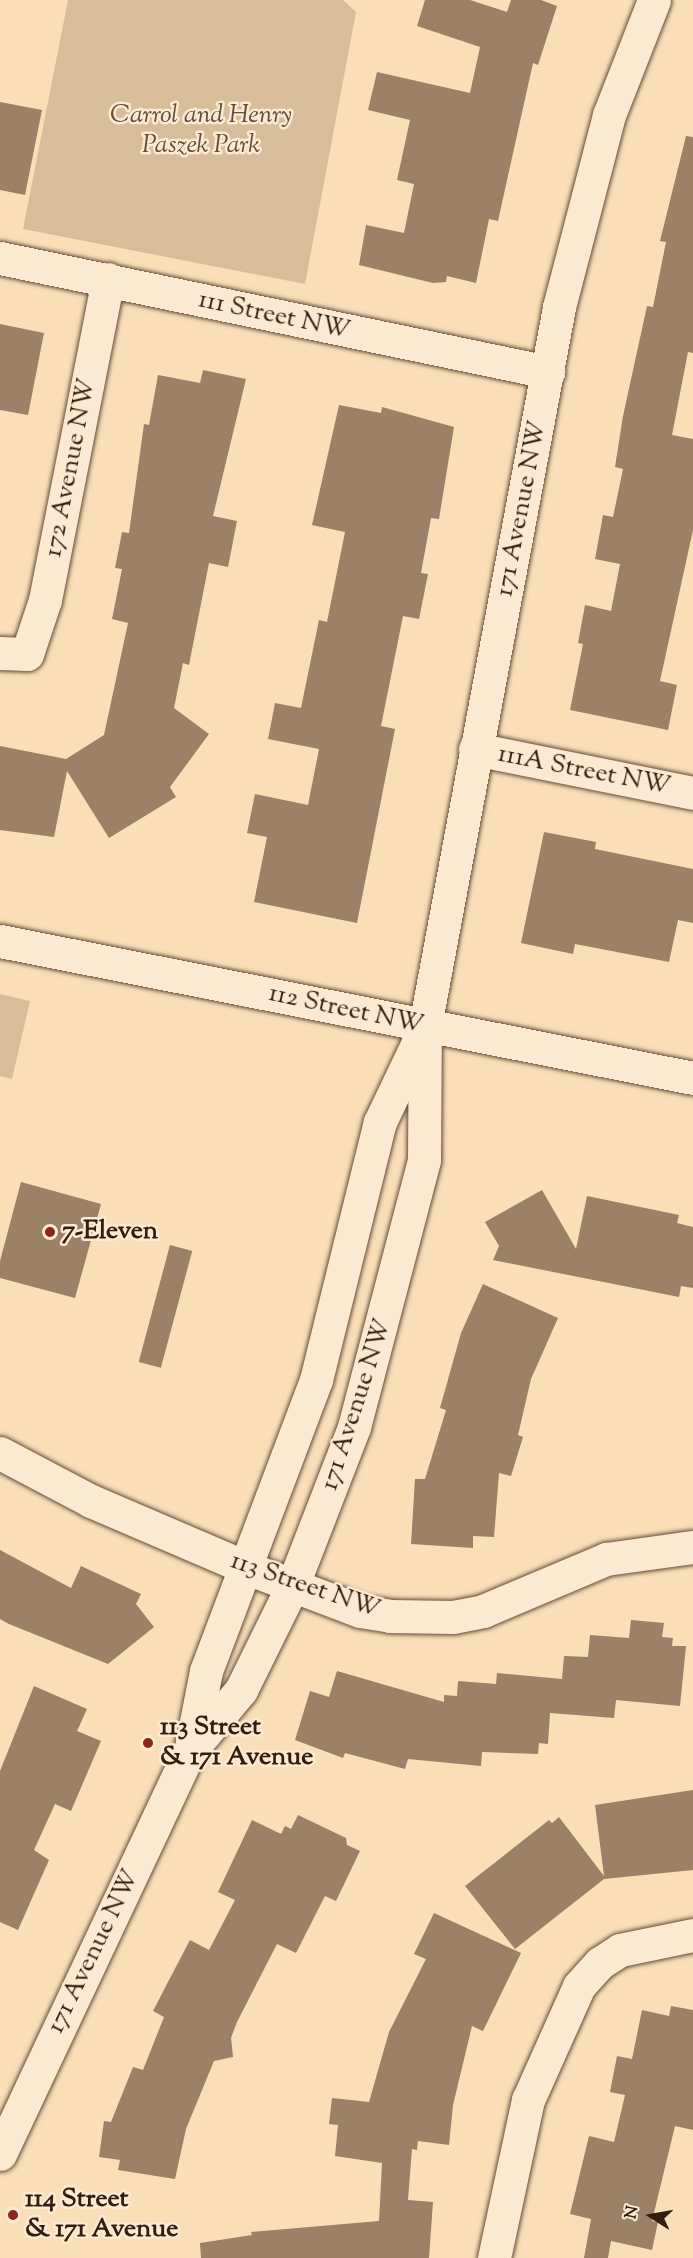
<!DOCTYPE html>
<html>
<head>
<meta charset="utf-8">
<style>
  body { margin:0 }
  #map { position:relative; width:693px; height:2258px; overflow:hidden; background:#f9deb8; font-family:"Sorts Mill Goudy",serif }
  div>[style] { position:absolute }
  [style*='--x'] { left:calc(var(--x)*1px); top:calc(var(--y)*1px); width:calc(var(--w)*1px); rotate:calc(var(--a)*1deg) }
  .green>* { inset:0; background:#d8bd9b }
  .building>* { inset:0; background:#9a8167; transform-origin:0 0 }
  .roads { filter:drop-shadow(0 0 2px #654d39) drop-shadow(0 0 2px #654d39) }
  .minor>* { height:33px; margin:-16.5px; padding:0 16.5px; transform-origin:16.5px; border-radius:16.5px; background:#fbead1 }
  .tertiary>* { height:33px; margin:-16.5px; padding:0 16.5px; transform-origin:16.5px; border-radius:16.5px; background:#fbead1 }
  .secondary>* { height:33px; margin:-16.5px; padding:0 16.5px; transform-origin:16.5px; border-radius:16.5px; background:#fbead1 }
  .dots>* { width:16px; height:16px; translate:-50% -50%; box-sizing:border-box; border:3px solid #fbead1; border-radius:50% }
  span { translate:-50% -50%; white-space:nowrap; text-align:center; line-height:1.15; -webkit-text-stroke:5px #fbead1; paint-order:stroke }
  .park-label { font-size:26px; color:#654d39; font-style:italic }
  .street-label { font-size:26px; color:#341d0f }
  .poi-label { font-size:26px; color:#341d0f; font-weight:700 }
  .left { translate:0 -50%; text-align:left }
  .north { position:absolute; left:621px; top:2186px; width:60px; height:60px; -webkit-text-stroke:4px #fbead1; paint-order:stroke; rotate:281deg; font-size:16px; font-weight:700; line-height:24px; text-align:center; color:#341d0f }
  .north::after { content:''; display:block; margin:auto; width:21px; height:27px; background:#341d0f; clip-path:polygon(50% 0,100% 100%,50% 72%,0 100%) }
</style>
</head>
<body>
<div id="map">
  <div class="green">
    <i style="clip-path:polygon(68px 0,343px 0,356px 12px,305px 284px,23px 229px)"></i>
    <i style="clip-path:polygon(0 994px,30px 1001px,12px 1079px,0 1076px)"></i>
  </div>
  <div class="building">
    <i style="clip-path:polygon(425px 0,470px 0,507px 12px,511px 0,541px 0,557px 6px,538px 65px,533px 63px,498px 221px,489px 219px,476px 283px,447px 276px,446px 282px,433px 283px,359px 265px,366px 225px,404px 233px,414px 184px,397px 180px,410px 120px,368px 110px,377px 72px,470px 93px,480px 47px,417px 26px)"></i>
    <i style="clip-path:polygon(0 102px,42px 110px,25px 195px,0 190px)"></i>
    <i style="clip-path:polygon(686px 136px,693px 137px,693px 353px,688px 352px,672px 435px,693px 439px,693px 530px,660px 681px,677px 685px,668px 730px,570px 710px,583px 644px,578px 643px,585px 605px,611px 611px,620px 564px,595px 559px,603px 515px,613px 517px,623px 469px,615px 467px,623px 416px,647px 306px,653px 307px,666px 242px,660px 241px)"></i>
    <i style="clip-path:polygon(0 324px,44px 333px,28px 415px,0 410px)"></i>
    <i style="clip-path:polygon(203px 370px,246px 379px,213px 516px,237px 521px,228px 567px,209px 563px,189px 665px,183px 663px,174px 708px,209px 734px,170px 787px,176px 797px,109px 838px,67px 771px,54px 837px,0 830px,0 746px,66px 759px,104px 735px,128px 623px,112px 619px,122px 569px,115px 568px,122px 532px,129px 533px,144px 424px,149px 425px,158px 375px,200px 383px)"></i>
    <i style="clip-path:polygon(339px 405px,381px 413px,382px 407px,454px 427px,439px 519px,431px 518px,421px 573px,428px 574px,419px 619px,403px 616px,381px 726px,395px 729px,357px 923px,254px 902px,267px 837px,247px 833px,255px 794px,308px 805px,319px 749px,268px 739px,275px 703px,301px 708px,319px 620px,327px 622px,345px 532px,312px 525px)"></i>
    <i style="clip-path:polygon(544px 832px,596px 842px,595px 849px,693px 869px,693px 923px,678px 920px,669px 962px,575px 944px,573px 954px,521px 943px)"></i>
    <i style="clip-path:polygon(21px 1182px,101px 1204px,75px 1298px,0 1278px,0 1261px)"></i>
    <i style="clip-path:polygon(542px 1190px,576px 1249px,587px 1196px,679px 1215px,677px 1223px,693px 1227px,693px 1288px,681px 1286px,679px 1297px,493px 1260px,499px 1246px,485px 1222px)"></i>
    <i style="left:170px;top:1245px;width:23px;height:121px;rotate:15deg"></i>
    <i style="clip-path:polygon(483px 1284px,558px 1318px,531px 1379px,518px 1435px,523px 1437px,511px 1476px,499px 1473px,494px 1537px,473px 1536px,473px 1548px,411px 1544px,415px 1479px,425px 1479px,446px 1410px,440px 1408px,461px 1333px)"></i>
    <i style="clip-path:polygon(0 1550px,71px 1588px,81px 1566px,141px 1594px,136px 1604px,154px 1627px,108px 1664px,9px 1624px,0 1619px)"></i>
    <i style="clip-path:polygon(631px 1620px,664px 1623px,662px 1637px,673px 1638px,672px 1646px,686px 1646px,680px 1706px,616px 1700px,614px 1718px,550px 1713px,548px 1744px,539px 1743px,538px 1754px,482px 1752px,481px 1766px,408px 1759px,405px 1769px,345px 1753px,343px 1758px,295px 1740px,310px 1691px,329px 1697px,337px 1671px,444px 1702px,444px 1695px,457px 1696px,458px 1681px,496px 1684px,497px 1673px,562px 1679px,564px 1656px,588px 1657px,590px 1635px,629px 1638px)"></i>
    <i style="clip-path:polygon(34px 1686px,87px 1709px,77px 1731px,101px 1741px,71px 1811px,55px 1804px,34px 1850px,49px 1860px,18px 1930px,0 1922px,0 1771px)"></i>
    <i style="clip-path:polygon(693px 1790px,693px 1870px,604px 1879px,515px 1949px,465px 1886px,549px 1820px,552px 1823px,559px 1817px,604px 1876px,595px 1805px)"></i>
    <i style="clip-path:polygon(298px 1815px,346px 1838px,347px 1845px,360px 1851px,336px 1901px,325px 1896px,296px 1953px,277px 1944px,237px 2022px,231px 2038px,233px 2057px,214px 2061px,186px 2129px,175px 2179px,118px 2170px,120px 2160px,99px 2157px,104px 2121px,111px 2122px,133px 2067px,143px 2070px,164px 2017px,153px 2011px,169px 1980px,190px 1940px,209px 1950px,235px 1900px,218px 1892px,252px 1820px,281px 1834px,285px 1826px,291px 1829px)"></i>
    <i style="clip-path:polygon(434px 1913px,521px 1953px,483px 2031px,472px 2026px,453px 2105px,449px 2145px,418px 2141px,417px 2150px,412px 2149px,408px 2200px,433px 2202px,429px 2258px,201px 2258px,200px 2243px,252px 2235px,251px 2232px,379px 2221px,382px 2163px,335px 2156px,338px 2125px,329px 2124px,332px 2098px,369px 2102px,389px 2032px,426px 1959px,414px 1954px)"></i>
    <i style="clip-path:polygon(671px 2006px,693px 2010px,693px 2130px,675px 2126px,652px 2221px,658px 2222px,652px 2250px,611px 2241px,608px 2258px,584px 2258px,591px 2219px,570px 2214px,589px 2136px,614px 2142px,625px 2095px,610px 2092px,617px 2056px,632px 2059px,642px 2010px,669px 2016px)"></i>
  </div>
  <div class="roads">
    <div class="minor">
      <i style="--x:0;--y:258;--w:560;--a:11.75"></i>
      <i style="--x:0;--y:653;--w:27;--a:2"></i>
      <i style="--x:27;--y:654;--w:57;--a:-71.6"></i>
      <i style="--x:45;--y:600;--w:327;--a:-78.9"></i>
      <i style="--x:475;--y:749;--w:222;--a:11.4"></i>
      <i style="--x:0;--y:1453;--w:103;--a:27.8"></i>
      <i style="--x:91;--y:1501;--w:170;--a:23.2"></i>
      <i style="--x:247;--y:1568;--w:121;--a:20.8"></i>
      <i style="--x:360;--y:1611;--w:30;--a:9"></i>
      <i style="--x:390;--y:1616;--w:63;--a:0.9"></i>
      <i style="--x:453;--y:1617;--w:31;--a:-11"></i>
      <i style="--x:483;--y:1611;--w:134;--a:-22.9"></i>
      <i style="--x:606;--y:1559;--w:88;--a:-7.9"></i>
      <i style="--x:494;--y:2258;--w:162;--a:-77.9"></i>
      <i style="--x:528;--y:2100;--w:125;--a:-65.9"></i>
      <i style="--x:579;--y:1986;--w:31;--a:-48"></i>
      <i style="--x:600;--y:1963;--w:24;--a:-33"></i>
      <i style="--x:620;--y:1950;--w:75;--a:-11.6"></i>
    </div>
    <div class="tertiary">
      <i style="--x:191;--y:1747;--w:77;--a:-78.8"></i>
      <i style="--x:206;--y:1671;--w:311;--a:-69.3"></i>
      <i style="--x:316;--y:1380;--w:266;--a:-76.1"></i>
      <i style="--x:380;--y:1122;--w:95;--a:-64.5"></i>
      <i style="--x:0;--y:2154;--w:446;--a:-64.8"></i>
      <i style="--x:190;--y:1751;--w:80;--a:-50.1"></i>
      <i style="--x:241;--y:1690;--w:115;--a:-63.7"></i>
      <i style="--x:292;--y:1587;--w:172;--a:-68.8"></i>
      <i style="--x:354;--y:1427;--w:276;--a:-75.3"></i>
      <i style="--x:424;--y:1160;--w:134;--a:-89.6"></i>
      <i style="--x:425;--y:1026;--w:731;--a:-79.44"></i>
      <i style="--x:559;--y:307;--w:198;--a:-75.4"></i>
      <i style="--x:609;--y:115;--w:123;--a:-68.6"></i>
    </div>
    <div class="secondary">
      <i style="--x:0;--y:941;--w:706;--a:11.18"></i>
    </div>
  </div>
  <div class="dots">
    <i style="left:50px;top:1232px;background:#8f2418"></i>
    <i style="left:148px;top:1743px;background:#8f2418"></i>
    <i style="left:13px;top:2215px;background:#8f2418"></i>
  </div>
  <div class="park-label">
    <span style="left:201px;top:131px">Carrol and Henry<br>Paszek Park</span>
  </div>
  <div class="street-label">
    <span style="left:274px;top:316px;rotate:12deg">111 Street NW</span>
    <span style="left:71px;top:468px;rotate:-79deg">172 Avenue NW</span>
    <span style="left:522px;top:509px;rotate:-79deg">171 Avenue NW</span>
    <span style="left:584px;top:771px;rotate:11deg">111A Street NW</span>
    <span style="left:346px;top:1010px;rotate:12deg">112 Street NW</span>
    <span style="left:357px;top:1405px;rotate:-72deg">171 Avenue NW</span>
    <span style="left:305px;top:1586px;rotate:19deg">113 Street NW</span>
    <span style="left:94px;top:1952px;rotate:-64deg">171 Avenue NW</span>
  </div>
  <div class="poi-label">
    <span class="left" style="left:62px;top:1232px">7-Eleven</span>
    <span class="left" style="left:160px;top:1743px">113 Street<br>&amp; 171 Avenue</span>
    <span class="left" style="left:25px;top:2215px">114 Street<br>&amp; 171 Avenue</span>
  </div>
  <div class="north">N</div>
</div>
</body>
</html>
